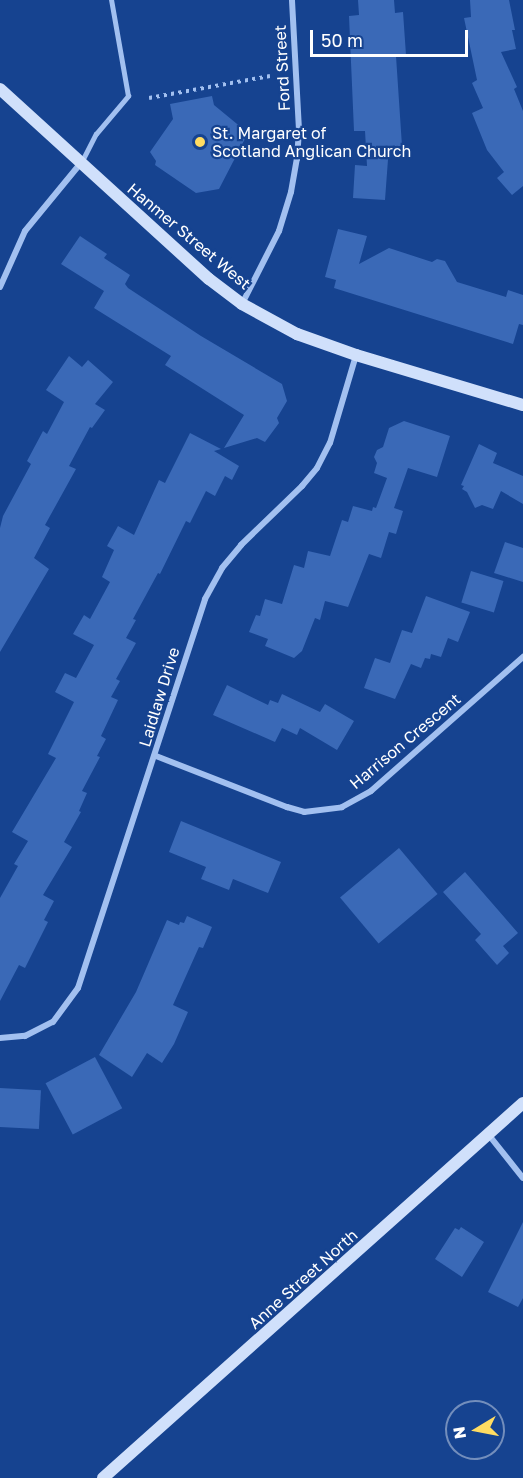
<!DOCTYPE html>
<html>
<head>
<meta charset="utf-8">
<style>
  body { margin:0 }
  #map { position:relative; width:523px; height:1478px; overflow:hidden; background:#164390; font-family:"Golos Text",sans-serif }
  div>[style] { position:absolute }
  [style*='--x'] { left:calc(var(--x)*1px); top:calc(var(--y)*1px); width:calc(var(--w)*1px); rotate:calc(var(--a)*1deg) }
  .building>* { inset:0; background:#3a69b7; transform-origin:0 0 }
  .path>* { height:4px; margin-top:-2px; transform-origin:0; background:repeating-linear-gradient(90deg,#a2c0f0 0 3px,transparent 0 7.5px) }
  .lane>* { height:4.5px; margin:-2.25px; padding:0 2.25px; transform-origin:2.25px; border-radius:2.25px; background:#a2c0f0 }
  .street>* { height:6px; margin:-3px; padding:0 3px; transform-origin:3px; border-radius:3px; background:#a2c0f0 }
  .secondary>* { height:12px; margin:-6px; padding:0 6px; transform-origin:6px; border-radius:6px; background:#d0e0fb }
  .dots>* { width:16px; height:16px; translate:-50% -50%; box-sizing:border-box; border:3px solid #164390; border-radius:50% }
  span { translate:-50% -50%; white-space:nowrap; text-align:center; line-height:1.15; -webkit-text-stroke:4.5px #164390; paint-order:stroke }
  .street-label { font-size:16px; color:#fff }
  .poi-label { font-size:16px; color:#fff }
  .left { translate:0 -50%; text-align:left }
  .north { position:absolute; left:445px; top:1400px; width:60px; height:60px; box-sizing:border-box; background:#164390; border:2px solid #738ebc; border-radius:50%; rotate:260deg; font-size:16px; font-weight:700; line-height:24px; text-align:center; color:#fff }
  .north::after { content:''; display:block; margin:auto; width:21px; height:27px; background:#ffdc62; clip-path:polygon(50% 0,100% 100%,50% 72%,0 100%) }
  .scale { position:absolute; left:310px; top:30px; width:158px; height:27px; box-sizing:border-box; border:3px solid #fff; border-top:0; padding-left:8px; font-size:18px; line-height:21px; white-space:nowrap; color:#fff; -webkit-text-stroke:4px #164390; paint-order:stroke }
</style>
</head>
<body>
<div id="map">
  <div class="building">
    <i style="clip-path:polygon(358px 0,394px 0,395px 13px,403px 12px,406px 55px,396px 56px,402px 146px,389px 146px,385px 200px,353px 198px,355px 165px,367px 166px,365px 131px,354px 131px,349px 16px,359px 15px)"></i>
    <i style="clip-path:polygon(470px 0,509px 0,515px 30px,512px 30px,516px 49px,501px 52px,517px 87px,514px 89px,523px 111px,523px 186px,512px 195px,497px 178px,504px 172px,487px 150px,472px 113px,483px 108px,472px 83px,477px 80px,464px 18px,471px 17px)"></i>
    <i style="clip-path:polygon(212px 96px,214px 105px,248px 133px,219px 189px,196px 193px,155px 165px,156px 161px,150px 152px,173px 119px,170px 104px)"></i>
    <i style="clip-path:polygon(338px 229px,367px 236px,359px 264px,389px 248px,432px 262px,437px 259px,445px 261px,457px 282px,506px 297px,508px 290px,523px 295px,523px 325px,519px 324px,513px 344px,334px 288px,336px 280px,325px 277px)"></i>
    <i style="clip-path:polygon(80px 236px,107px 254px,104px 258px,130px 275px,125px 284px,128px 288px,201px 336px,282px 384px,287px 401px,277px 418px,279px 423px,265px 442px,257px 438px,224px 448px,244px 415px,165px 365px,171px 356px,94px 308px,104px 291px,61px 264px)"></i>
    <i style="clip-path:polygon(69px 356px,82px 367px,88px 360px,113px 382px,95px 404px,105px 410px,92px 428px,90px 427px,69px 466px,76px 469px,45px 525px,50px 528px,34px 558px,49px 569px,0 652px,0 528px,3px 516px,31px 464px,27px 461px,43px 431px,47px 434px,64px 402px,46px 390px)"></i>
    <i style="clip-path:polygon(404px 421px,450px 436px,437px 477px,408px 468px,394px 508px,403px 511px,396px 534px,389px 532px,381px 558px,369px 554px,348px 607px,325px 601px,320px 620px,315px 618px,302px 651px,294px 658px,265px 646px,268px 639px,249px 632px,256px 615px,260px 616px,265px 599px,282px 604px,294px 565px,304px 568px,308px 551px,330px 556px,342px 520px,348px 522px,353px 506px,372px 511px,373px 507px,376px 508px,387px 478px,374px 473px,377px 463px,374px 457px,377px 450px,383px 447px,389px 428px)"></i>
    <i style="clip-path:polygon(190px 433px,221px 449px,214px 451px,239px 466px,232px 480px,225px 476px,215px 496px,206px 491px,190px 523px,186px 521px,160px 574px,158px 573px,133px 619px,136px 620px,126px 638px,136px 643px,116px 679px,120px 681px,111px 697px,118px 700px,101px 736px,106px 739px,97px 756px,100px 757px,82px 791px,87px 793px,79px 811px,81px 812px,64px 842px,72px 847px,43px 895px,54px 901px,44px 920px,48px 922px,25px 968px,19px 965px,0 1001px,0 898px,18px 866px,14px 864px,28px 841px,12px 832px,56px 758px,48px 754px,74px 702px,55px 692px,65px 673px,76px 678px,94px 645px,73px 634px,84px 615px,90px 619px,110px 582px,102px 577px,114px 550px,107px 546px,118px 526px,134px 535px,159px 480px,165px 483px)"></i>
    <i style="clip-path:polygon(479px 444px,497px 453px,493px 463px,523px 476px,523px 504px,501px 491px,493px 509px,482px 505px,475px 508px,467px 492px,462px 489px,464px 486px,461px 485px)"></i>
    <i style="clip-path:polygon(505px 542px,523px 548px,523px 582px,494px 573px)"></i>
    <i style="left:471px;top:571px;width:34px;height:33px;rotate:17deg"></i>
    <i style="clip-path:polygon(426px 596px,470px 612px,458px 642px,448px 638px,441px 657px,431px 654px,430px 659px,425px 658px,421px 668px,411px 664px,395px 699px,364px 688px,375px 658px,390px 663px,402px 630px,412px 633px)"></i>
    <i style="clip-path:polygon(227px 685px,268px 705px,270px 700px,278px 703px,282px 694px,320px 712px,325px 704px,354px 721px,337px 750px,300px 728px,297px 735px,282px 728px,275px 742px,213px 715px)"></i>
    <i style="clip-path:polygon(181px 821px,281px 862px,268px 893px,233px 879px,229px 890px,201px 879px,206px 867px,169px 852px)"></i>
    <i style="left:399px;top:848px;width:60px;height:77px;rotate:50deg"></i>
    <i style="clip-path:polygon(465px 872px,518px 933px,503px 946px,509px 953px,497px 965px,475px 940px,481px 934px,443px 892px)"></i>
    <i style="clip-path:polygon(187px 916px,212px 927px,203px 948px,199px 947px,173px 1005px,188px 1012px,174px 1044px,162px 1063px,147px 1053px,132px 1077px,99px 1055px,136px 992px,167px 920px,179px 925px,180px 922px,184px 923px)"></i>
    <i style="left:95px;top:1057px;width:58px;height:56px;rotate:62deg"></i>
    <i style="left:0;top:1088px;width:41px;height:39px;rotate:3deg"></i>
    <i style="clip-path:polygon(523px 1222px,523px 1298px,518px 1307px,488px 1292px)"></i>
    <i style="clip-path:polygon(461px 1227px,484px 1242px,462px 1277px,435px 1259px,455px 1228px,459px 1230px)"></i>
  </div>
  <div class="path">
    <i style="--x:149;--y:98;--w:123;--a:-10.3"></i>
  </div>
  <div class="lane">
    <i style="--x:82;--y:161;--w:30;--a:-63"></i>
    <i style="--x:96;--y:134;--w:50;--a:-49.9"></i>
    <i style="--x:128;--y:96;--w:97;--a:-100"></i>
  </div>
  <div class="street">
    <i style="--x:0;--y:287;--w:61;--a:-65.9"></i>
    <i style="--x:25;--y:231;--w:87;--a:-50.6"></i>
    <i style="--x:242;--y:304;--w:82;--a:-63.1"></i>
    <i style="--x:279;--y:231;--w:41;--a:-72.9"></i>
    <i style="--x:291;--y:192;--w:34;--a:-80"></i>
    <i style="--x:297;--y:159;--w:29;--a:-86"></i>
    <i style="--x:299;--y:130;--w:130;--a:-93.1"></i>
    <i style="--x:156;--y:756;--w:141;--a:21.3"></i>
    <i style="--x:287;--y:807;--w:18;--a:16"></i>
    <i style="--x:304;--y:812;--w:38;--a:-7"></i>
    <i style="--x:342;--y:807;--w:33;--a:-29"></i>
    <i style="--x:371;--y:791;--w:203;--a:-41.4"></i>
    <i style="--x:0;--y:1038;--w:25;--a:-5"></i>
    <i style="--x:25;--y:1036;--w:31;--a:-27"></i>
    <i style="--x:53;--y:1022;--w:42;--a:-53.7"></i>
    <i style="--x:78;--y:988;--w:409;--a:-71.9"></i>
    <i style="--x:205;--y:599;--w:35;--a:-61"></i>
    <i style="--x:222;--y:568;--w:30;--a:-50"></i>
    <i style="--x:241;--y:545;--w:85;--a:-44"></i>
    <i style="--x:302;--y:486;--w:23;--a:-50"></i>
    <i style="--x:317;--y:468;--w:28;--a:-63"></i>
    <i style="--x:330;--y:443;--w:92;--a:-73.5"></i>
    <i style="--x:488;--y:1134;--w:56;--a:51.5"></i>
  </div>
  <div class="secondary">
    <i style="--x:0;--y:89;--w:282;--a:42.3"></i>
    <i style="--x:209;--y:279;--w:41;--a:37.1"></i>
    <i style="--x:242;--y:304;--w:63;--a:28.6"></i>
    <i style="--x:297;--y:334;--w:63;--a:19.6"></i>
    <i style="--x:356;--y:355;--w:174;--a:16.7"></i>
    <i style="--x:103;--y:1478;--w:563;--a:-41.76"></i>
  </div>
  <div class="dots">
    <i style="left:200px;top:142px;background:#ffdc62"></i>
  </div>
  <div class="street-label">
    <span style="left:282px;top:68px;rotate:-93deg">Ford Street</span>
    <span style="left:189px;top:236px;rotate:40deg">Hanmer Street West</span>
    <span style="left:159px;top:697px;rotate:-73deg">Laidlaw Drive</span>
    <span style="left:405px;top:741px;rotate:-40deg">Harrison Crescent</span>
    <span style="left:303px;top:1279px;rotate:-42deg">Anne Street North</span>
  </div>
  <div class="poi-label">
    <span class="left" style="left:212px;top:142px">St. Margaret of<br>Scotland Anglican Church</span>
  </div>
  <div class="north">N</div>
  <div class="scale">50 m</div>
</div>
</body>
</html>
